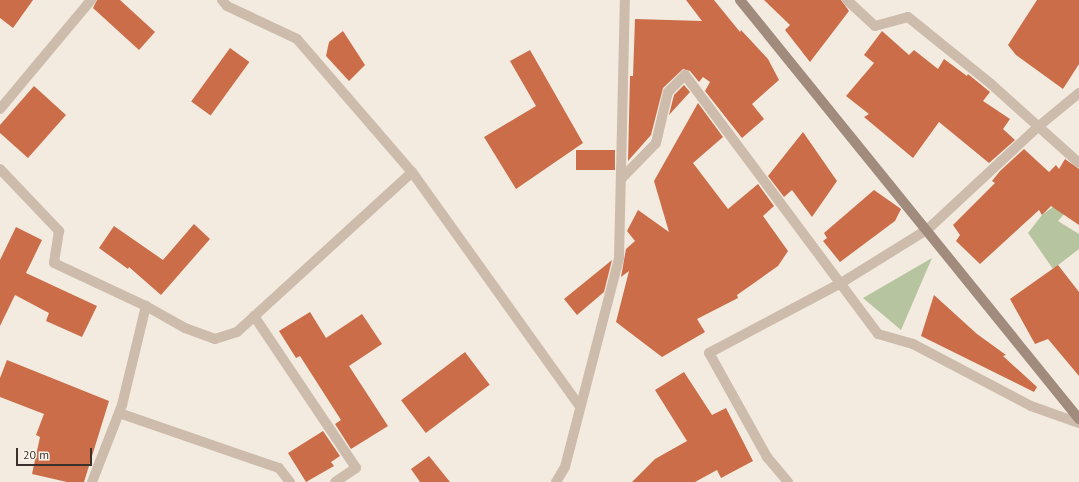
<!DOCTYPE html>
<html>
<head>
<meta charset="utf-8">
<style>
  body { margin:0 }
  #map { position:relative; width:1079px; height:482px; overflow:hidden; background:#f4ebe0; font-family:"PT Sans",sans-serif }
  div>[style] { position:absolute }
  [style*='--x'] { left:calc(var(--x)*1px); top:calc(var(--y)*1px); width:calc(var(--w)*1px); rotate:calc(var(--a)*1deg) }
  .green>* { inset:0; background:#b6c59f }
  .building>* { inset:0; background:#cb6d48; transform-origin:0 0 }
  .street>* { height:10px; margin:-5px; padding:0 5px; transform-origin:5px; border-radius:5px; background:#cdbcab }
  .secondary>* { height:10px; margin:-5px; padding:0 5px; transform-origin:5px; border-radius:5px; background:#a18b7c }
  span { translate:-50% -50%; white-space:nowrap; text-align:center; line-height:1.15; -webkit-text-stroke:4px #fbf5ed; paint-order:stroke }
  .scale { position:absolute; left:16px; top:448px; width:76px; height:18px; box-sizing:border-box; border:2px solid #3b302a; border-top:0; padding-left:5px; font-size:12px; line-height:14px; white-space:nowrap; color:#3b302a; -webkit-text-stroke:3px #fbf5ed; paint-order:stroke }
</style>
</head>
<body>
<div id="map">
  <div class="green">
    <i style="clip-path:polygon(1068px 196px,1074px 203px,1058px 221px,1079px 234px,1079px 249px,1053px 269px,1028px 233px,1042px 215px)"></i>
    <i style="clip-path:polygon(932px 258px,901px 330px,863px 298px)"></i>
  </div>
  <div class="building">
    <i style="clip-path:polygon(0 0,33px 0,13px 28px,0 18px)"></i>
    <i style="clip-path:polygon(97px 0,120px 0,155px 32px,139px 50px,93px 8px)"></i>
    <i style="clip-path:polygon(686px 0,714px 0,740px 32px,741px 30px,768px 59px,779px 80px,752px 104px,764px 119px,742px 138px,705px 91px,710px 82px,703px 77px,699px 82px,690px 71px,683px 69px,663px 88px,651px 135px,628px 161px,630px 76px,633px 76px,635px 19px,702px 21px)"></i>
    <i style="clip-path:polygon(764px 0,841px 0,849px 11px,810px 62px,785px 30px,790px 25px)"></i>
    <i style="clip-path:polygon(1037px 0,1079px 0,1079px 64px,1063px 89px,1016px 55px,1008px 45px)"></i>
    <i style="clip-path:polygon(343px 31px,365px 65px,349px 81px,326px 56px,329px 42px)"></i>
    <i style="clip-path:polygon(882px 31px,909px 55px,914px 50px,938px 69px,944px 59px,967px 76px,968px 74px,990px 92px,983px 101px,1010px 119px,1003px 129px,1015px 140px,989px 163px,939px 122px,913px 158px,864px 117px,869px 114px,846px 96px,874px 63px,864px 55px)"></i>
    <i style="left:230px;top:48px;width:24px;height:66px;rotate:36deg"></i>
    <i style="clip-path:polygon(530px 50px,583px 143px,516px 189px,484px 137px,536px 106px,510px 61px)"></i>
    <i style="clip-path:polygon(684px 85px,690px 92px,669px 115px,674px 95px)"></i>
    <i style="clip-path:polygon(34px 86px,66px 115px,28px 158px,0 133px,0 125px)"></i>
    <i style="clip-path:polygon(698px 103px,723px 137px,693px 163px,728px 209px,758px 184px,774px 206px,763px 216px,788px 251px,778px 266px,737px 295px,738px 298px,697px 319px,705px 332px,662px 357px,616px 322px,629px 271px,621px 277px,626px 249px,635px 241px,627px 231px,638px 210px,669px 232px,654px 181px)"></i>
    <i style="clip-path:polygon(803px 132px,837px 181px,812px 217px,792px 190px,784px 197px,768px 176px)"></i>
    <i style="clip-path:polygon(1024px 149px,1049px 172px,1056px 165px,1059px 169px,1065px 159px,1079px 169px,1079px 225px,1051px 206px,1042px 215px,1039px 210px,980px 264px,956px 241px,960px 235px,953px 225px,995px 183px,992px 181px,1000px 171px)"></i>
    <i style="left:615px;top:150px;width:20px;height:39px;rotate:90deg"></i>
    <i style="clip-path:polygon(874px 190px,901px 209px,895px 221px,840px 262px,823px 241px,827px 238px,824px 233px)"></i>
    <i style="clip-path:polygon(194px 224px,210px 239px,161px 295px,129px 267px,128px 269px,99px 248px,114px 226px,163px 260px)"></i>
    <i style="clip-path:polygon(16px 227px,42px 240px,26px 273px,97px 306px,82px 337px,46px 321px,49px 313px,15px 295px,0 326px,0 260px)"></i>
    <i style="clip-path:polygon(612px 260px,604px 292px,577px 315px,564px 299px)"></i>
    <i style="clip-path:polygon(1058px 265px,1079px 292px,1079px 376px,1048px 339px,1035px 344px,1010px 299px)"></i>
    <i style="clip-path:polygon(934px 295px,977px 334px,1006px 355px,1003px 356px,1037px 387px,1034px 392px,921px 336px)"></i>
    <i style="clip-path:polygon(310px 312px,326px 338px,362px 314px,382px 344px,349px 366px,388px 426px,351px 449px,335px 424px,341px 420px,300px 356px,296px 358px,279px 331px)"></i>
    <i style="left:465px;top:352px;width:41px;height:80px;rotate:53deg"></i>
    <i style="clip-path:polygon(7px 360px,109px 401px,84px 482px,67px 482px,32px 474px,40px 437px,36px 435px,44px 414px,0 397px,0 378px)"></i>
    <i style="clip-path:polygon(684px 372px,712px 415px,726px 408px,753px 461px,721px 478px,717px 470px,695px 482px,632px 482px,655px 459px,687px 441px,655px 390px)"></i>
    <i style="clip-path:polygon(323px 431px,340px 456px,331px 462px,334px 466px,306px 482px,288px 453px)"></i>
    <i style="clip-path:polygon(429px 456px,450px 482px,420px 482px,411px 469px)"></i>
  </div>
  <div class="street">
    <i style="--x:222;--y:0;--w:8;--a:50"></i>
    <i style="--x:227;--y:6;--w:77;--a:25.2"></i>
    <i style="--x:297;--y:39;--w:176;--a:49.2"></i>
    <i style="--x:412;--y:172;--w:287;--a:54.4"></i>
    <i style="--x:847;--y:0;--w:38;--a:43"></i>
    <i style="--x:875;--y:26;--w:34;--a:-15"></i>
    <i style="--x:908;--y:17;--w:107;--a:38.9"></i>
    <i style="--x:991;--y:84;--w:118;--a:41.9"></i>
    <i style="--x:0;--y:109;--w:142;--a:-50.1"></i>
    <i style="--x:0;--y:169;--w:86;--a:46.4"></i>
    <i style="--x:59;--y:231;--w:32;--a:99"></i>
    <i style="--x:54;--y:263;--w:102;--a:25.1"></i>
    <i style="--x:146;--y:306;--w:45;--a:29.4"></i>
    <i style="--x:185;--y:328;--w:32;--a:20"></i>
    <i style="--x:215;--y:339;--w:23;--a:-18"></i>
    <i style="--x:237;--y:332;--w:237;--a:-42.4"></i>
    <i style="--x:621;--y:179;--w:50;--a:-45.8"></i>
    <i style="--x:656;--y:143;--w:52;--a:-76.8"></i>
    <i style="--x:668;--y:92;--w:24;--a:-45"></i>
    <i style="--x:685;--y:75;--w:323;--a:53.3"></i>
    <i style="--x:878;--y:334;--w:36;--a:16"></i>
    <i style="--x:913;--y:344;--w:133;--a:27.7"></i>
    <i style="--x:1031;--y:406;--w:51;--a:19.5"></i>
    <i style="--x:254;--y:316;--w:183;--a:56.1"></i>
    <i style="--x:356;--y:468;--w:25;--a:146"></i>
    <i style="--x:119;--y:413;--w:169;--a:19"></i>
    <i style="--x:279;--y:468;--w:18;--a:52"></i>
    <i style="--x:92;--y:482;--w:83;--a:-68.7"></i>
    <i style="--x:122;--y:405;--w:102;--a:-76.4"></i>
    <i style="--x:556;--y:482;--w:17;--a:-59"></i>
    <i style="--x:565;--y:467;--w:216;--a:-75.5"></i>
    <i style="--x:619;--y:258;--w:258;--a:-88.7"></i>
    <i style="--x:788;--y:482;--w:33;--a:-130"></i>
    <i style="--x:767;--y:457;--w:119;--a:-119.1"></i>
    <i style="--x:709;--y:353;--w:149;--a:-27.9"></i>
    <i style="--x:841;--y:283;--w:102;--a:-31.8"></i>
    <i style="--x:928;--y:229;--w:151;--a:-42.9"></i>
    <i style="--x:1039;--y:126;--w:52;--a:-39.5"></i>
  </div>
  <div class="secondary">
    <i style="--x:740;--y:0;--w:539;--a:51.02"></i>
  </div>
  <div class="scale">20 m</div>
</div>
</body>
</html>
